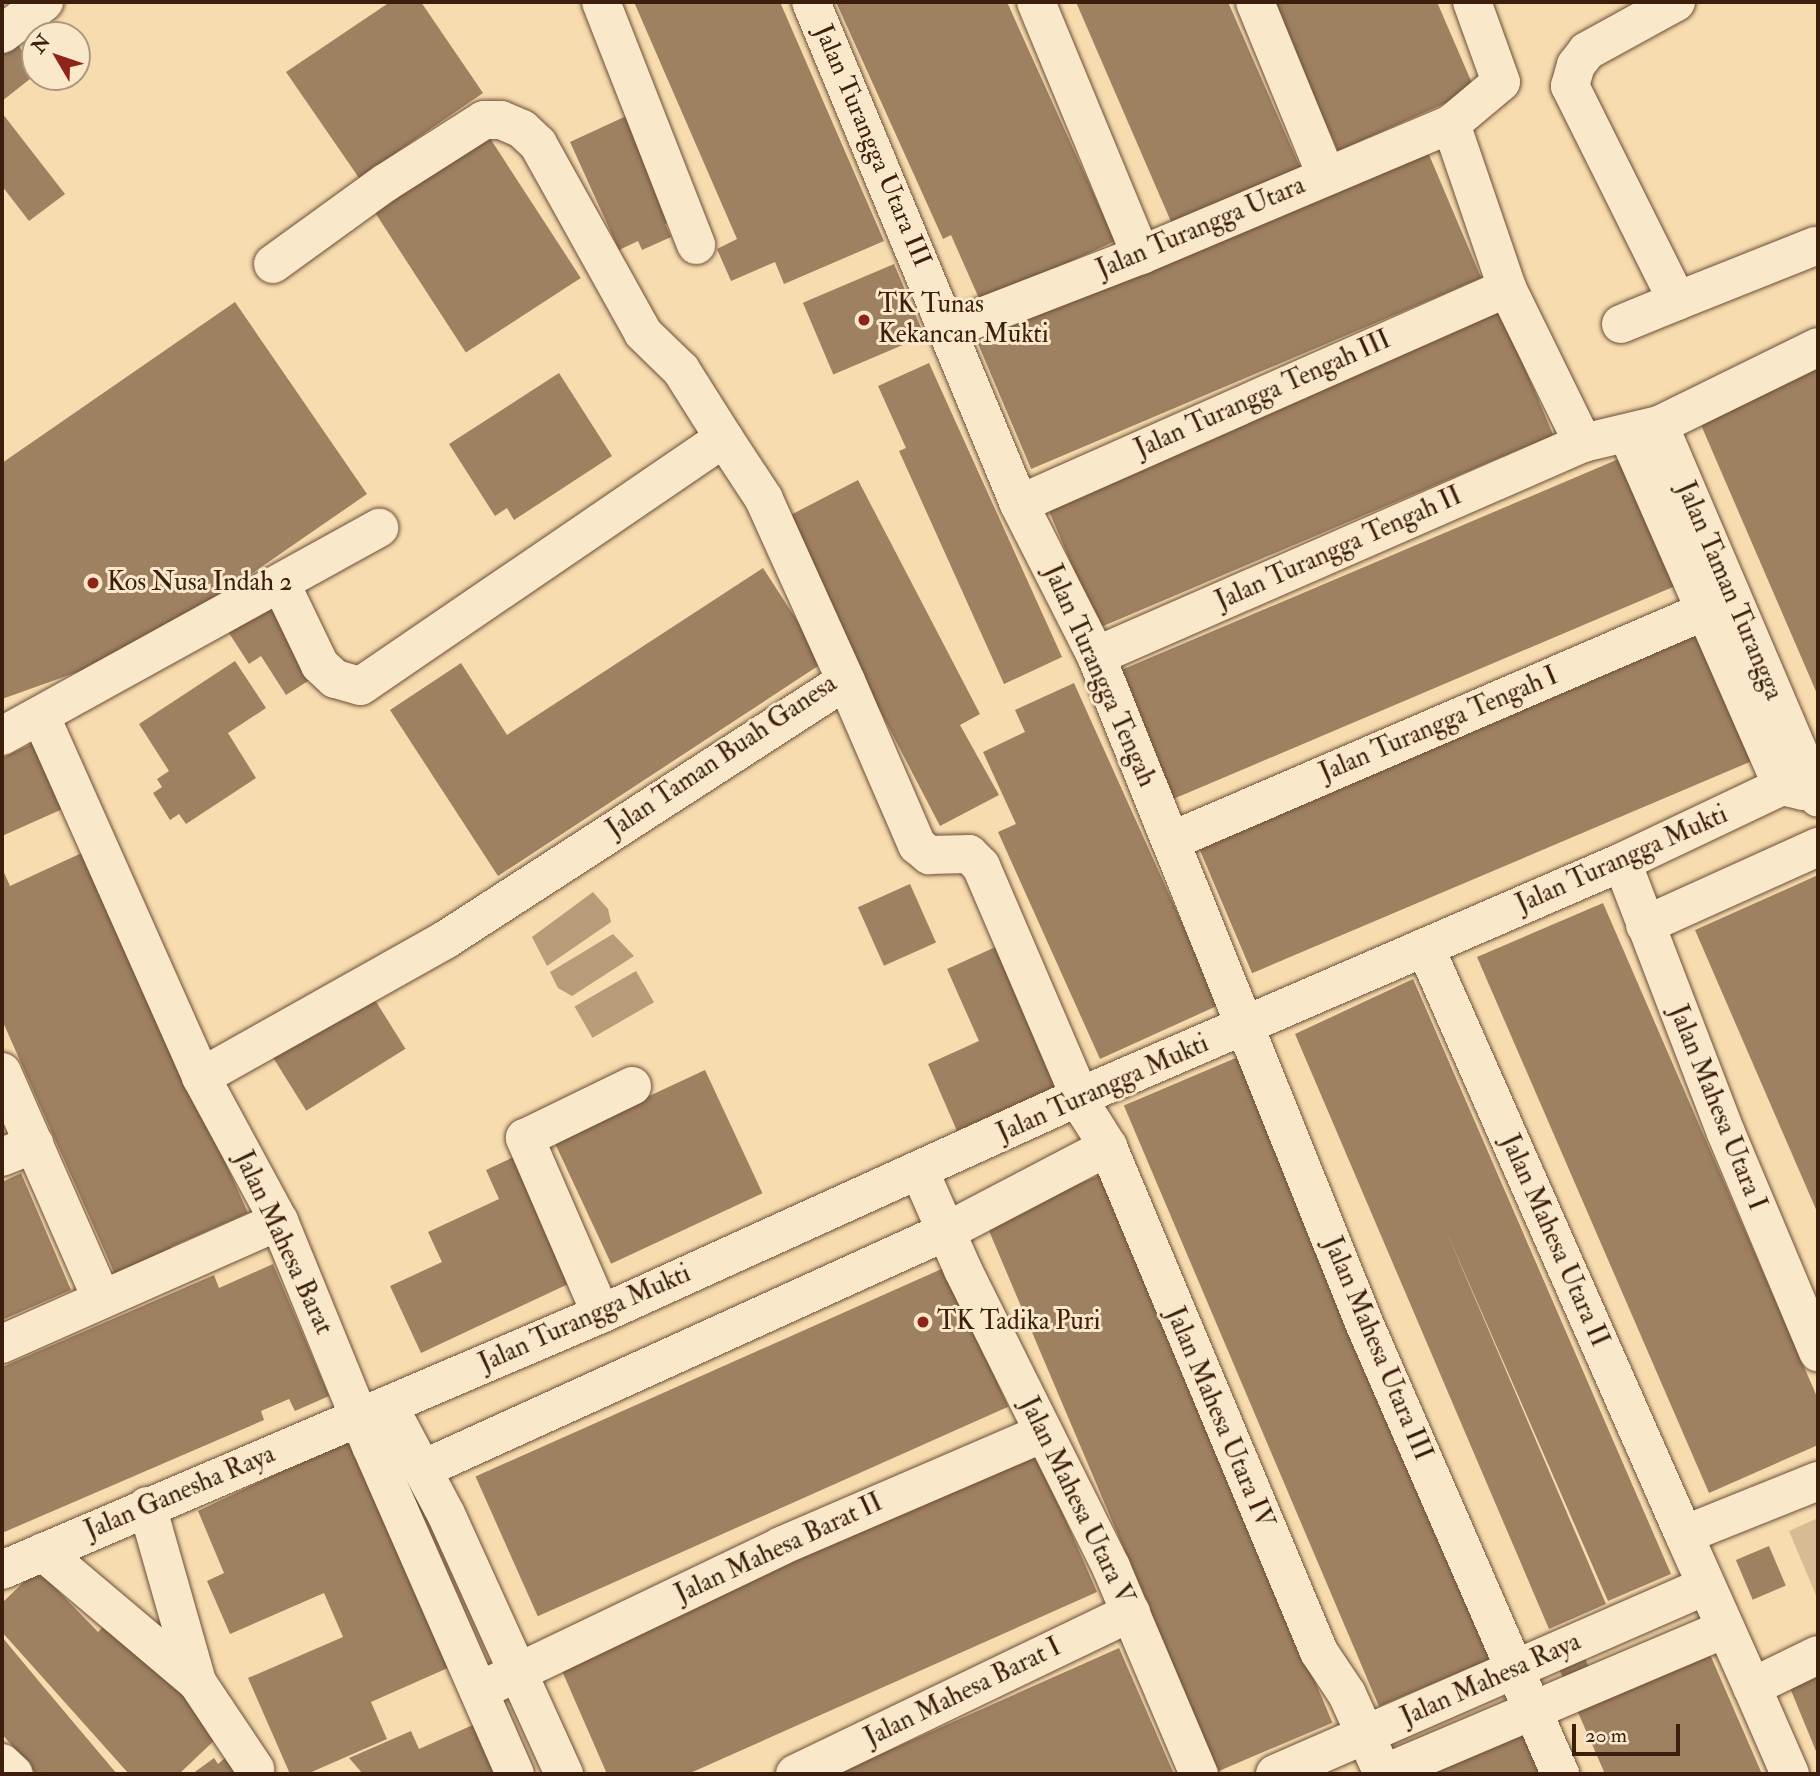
<!DOCTYPE html>
<html>
<head>
<meta charset="utf-8">
<style>
  body { margin:0 }
  #map { position:relative; width:1820px; height:1776px; overflow:hidden; background:#f7dcaf; font-family:"IM FELL Double Pica",serif }
  div>[style] { position:absolute }
  [style*='--x'] { left:calc(var(--x)*1px); top:calc(var(--y)*1px); width:calc(var(--w)*1px); rotate:calc(var(--a)*1deg) }
  .green>* { inset:0; background:#d7bc93 }
  .water>* { inset:0; background:#b89b78; transform-origin:0 0 }
  .building>* { inset:0; background:#9e8161; transform-origin:0 0 }
  .roads { filter:drop-shadow(0 0 2px #6c4e36) drop-shadow(0 0 2px #6c4e36) }
  .minor>* { height:38px; margin:-19px; padding:0 19px; transform-origin:19px; border-radius:19px; background:#fae8cb }
  .dots>* { width:19px; height:19px; translate:-50% -50%; box-sizing:border-box; border:4px solid #fae8cb; border-radius:50% }
  span { translate:-50% -50%; white-space:nowrap; text-align:center; line-height:1.15; -webkit-text-stroke:6px #fae8cb; paint-order:stroke }
  .street-label { font-size:26px; color:#3d1e0d }
  .poi-label { font-size:26px; color:#3d1e0d }
  .left { translate:0 -50%; text-align:left }
  .frame { position:absolute; inset:0; border:4px solid #3d1e0d; pointer-events:none }
  .north { position:absolute; left:21px; top:21px; width:70px; height:70px; box-sizing:border-box; background:#fae8cb; border:2px solid #ae977f; border-radius:50%; rotate:309deg; font-size:19px; font-weight:700; line-height:28px; text-align:center; color:#3d1e0d }
  .north::after { content:''; display:block; margin:auto; width:24px; height:32px; background:#8f2418; clip-path:polygon(50% 0,100% 100%,50% 72%,0 100%) }
  .scale { position:absolute; left:1572px; top:1724px; width:108px; height:32px; box-sizing:border-box; border:4px solid #3d1e0d; border-top:0; padding-left:9px; font-size:21px; line-height:24px; white-space:nowrap; color:#3d1e0d; -webkit-text-stroke:5px #fae8cb; paint-order:stroke }
</style>
</head>
<body>
<div id="map">
  <div class="green">
    <i style="clip-path:polygon(1818px 1518px,1818px 1600px,1789px 1531px)"></i>
  </div>
  <div class="water">
    <i style="clip-path:polygon(593px 892px,608px 909px,611px 922px,547px 966px,532px 937px)"></i>
    <i style="clip-path:polygon(613px 934px,634px 956px,572px 996px,558px 988px,550px 972px)"></i>
    <i style="left:636px;top:971px;width:36px;height:71px;rotate:60deg"></i>
  </div>
  <div class="building">
    <i style="clip-path:polygon(390px 2px,421px 2px,483px 93px,359px 178px,286px 72px)"></i>
    <i style="clip-path:polygon(634px 2px,780px 2px,884px 241px,784px 284px,775px 262px,731px 281px,717px 249px,737px 239px)"></i>
    <i style="clip-path:polygon(836px 2px,1007px 2px,1115px 241px,981px 303px,951px 235px,943px 239px)"></i>
    <i style="clip-path:polygon(1076px 2px,1228px 2px,1300px 167px,1172px 224px)"></i>
    <i style="clip-path:polygon(1272px 2px,1437px 2px,1475px 90px,1338px 151px)"></i>
    <i style="clip-path:polygon(11px 36px,35px 67px,35px 75px,2px 101px,2px 43px)"></i>
    <i style="clip-path:polygon(635px 112px,682px 216px,665px 224px,671px 237px,642px 250px,638px 241px,619px 250px,570px 142px)"></i>
    <i style="clip-path:polygon(2px 113px,65px 194px,29px 221px,2px 186px)"></i>
    <i style="left:486px;top:132px;width:174px;height:137px;rotate:57deg"></i>
    <i style="left:1427px;top:150px;width:139px;height:489px;rotate:67deg"></i>
    <i style="left:894px;top:264px;width:78px;height:99px;rotate:67deg"></i>
    <i style="clip-path:polygon(235px 302px,367px 494px,95px 682px,86px 669px,2px 699px,2px 463px)"></i>
    <i style="left:1499px;top:307px;width:139px;height:494px;rotate:67deg"></i>
    <i style="clip-path:polygon(1818px 357px,1818px 696px,1695px 411px)"></i>
    <i style="clip-path:polygon(929px 363px,1062px 657px,1004px 684px,899px 451px,906px 448px,878px 386px)"></i>
    <i style="clip-path:polygon(559px 373px,612px 456px,514px 520px,507px 508px,495px 516px,449px 444px)"></i>
    <i style="left:1628px;top:455px;width:139px;height:555px;rotate:67deg"></i>
    <i style="clip-path:polygon(858px 480px,980px 714px,960px 725px,999px 795px,940px 826px,781px 520px)"></i>
    <i style="clip-path:polygon(763px 568px,824px 662px,498px 876px,390px 710px,461px 663px,507px 735px)"></i>
    <i style="clip-path:polygon(271px 606px,316px 676px,286px 695px,261px 656px,249px 664px,229px 633px)"></i>
    <i style="left:1700px;top:631px;width:140px;height:546px;rotate:67deg"></i>
    <i style="clip-path:polygon(235px 661px,266px 708px,228px 733px,256px 778px,186px 824px,179px 814px,170px 820px,153px 793px,162px 787px,157px 779px,169px 771px,139px 724px)"></i>
    <i style="clip-path:polygon(1074px 683px,1219px 1005px,1100px 1059px,998px 832px,1016px 824px,983px 752px,1025px 732px,1015px 710px)"></i>
    <i style="clip-path:polygon(38px 741px,67px 807px,2px 836px,2px 758px)"></i>
    <i style="clip-path:polygon(86px 851px,248px 1213px,171px 1247px,174px 1253px,117px 1279px,2px 1020px,2px 868px,10px 886px)"></i>
    <i style="clip-path:polygon(1818px 875px,1818px 1214px,1695px 930px)"></i>
    <i style="left:910px;top:884px;width:64px;height:57px;rotate:66deg"></i>
    <i style="clip-path:polygon(1603px 903px,1818px 1399px,1818px 1445px,1709px 1493px,1477px 957px)"></i>
    <i style="clip-path:polygon(1002px 944px,1064px 1083px,957px 1131px,928px 1064px,979px 1041px,947px 969px)"></i>
    <i style="clip-path:polygon(1413px 979px,1671px 1574px,1608px 1601px,1444px 1226px,1606px 1604px,1549px 1629px,1295px 1034px)"></i>
    <i style="left:370px;top:992px;width:67px;height:117px;rotate:58deg"></i>
    <i style="left:1238px;top:1057px;width:653px;height:124px;rotate:67deg"></i>
    <i style="left:705px;top:1070px;width:136px;height:167px;rotate:65deg"></i>
    <i style="clip-path:polygon(524px 1152px,581px 1278px,421px 1353px,390px 1286px,442px 1262px,428px 1232px,499px 1199px,486px 1170px)"></i>
    <i style="clip-path:polygon(21px 1173px,71px 1290px,2px 1320px,2px 1182px)"></i>
    <i style="left:1100px;top:1175px;width:595px;height:124px;rotate:67deg"></i>
    <i style="clip-path:polygon(273px 1264px,329px 1396px,295px 1411px,289px 1399px,261px 1411px,264px 1420px,2px 1533px,2px 1367px,214px 1275px,219px 1288px)"></i>
    <i style="left:946px;top:1267px;width:153px;height:515px;rotate:66deg"></i>
    <i style="clip-path:polygon(352px 1438px,450px 1667px,371px 1702px,387px 1739px,307px 1774px,290px 1774px,248px 1678px,343px 1637px,324px 1593px,230px 1634px,207px 1581px,224px 1573px,198px 1511px)"></i>
    <i style="clip-path:polygon(1036px 1452px,1097px 1592px,688px 1774px,607px 1774px,559px 1664px)"></i>
    <i style="left:1769px;top:1546px;width:43px;height:36px;rotate:67deg"></i>
    <i style="clip-path:polygon(37px 1569px,98px 1632px,110px 1620px,221px 1734px,179px 1774px,129px 1774px,2px 1632px,2px 1603px)"></i>
    <i style="clip-path:polygon(2px 1637px,42px 1685px,117px 1774px,36px 1774px,2px 1734px)"></i>
    <i style="clip-path:polygon(1705px 1643px,1762px 1774px,1605px 1774px,1573px 1701px)"></i>
    <i style="clip-path:polygon(1119px 1648px,1174px 1774px,836px 1774px)"></i>
    <i style="left:1583px;top:1653px;width:16px;height:28px;rotate:68deg"></i>
    <i style="clip-path:polygon(1818px 1671px,1818px 1756px,1788px 1683px)"></i>
    <i style="clip-path:polygon(1522px 1723px,1545px 1774px,1410px 1774px)"></i>
    <i style="clip-path:polygon(475px 1724px,497px 1774px,363px 1774px,349px 1758px,411px 1731px,419px 1749px)"></i>
    <i style="clip-path:polygon(214px 1758px,218px 1764px,225px 1758px,237px 1774px,192px 1774px)"></i>
  </div>
  <div class="roads">
    <div class="minor">
      <i style="--x:601;--y:2;--w:261;--a:68.6"></i>
      <i style="--x:811;--y:2;--w:543;--a:67.49"></i>
      <i style="--x:1019;--y:504;--w:170;--a:63.1"></i>
      <i style="--x:1096;--y:656;--w:721;--a:68.1"></i>
      <i style="--x:1365;--y:1325;--w:490;--a:66.5"></i>
      <i style="--x:1036;--y:2;--w:274;--a:67.5"></i>
      <i style="--x:1255;--y:2;--w:187;--a:67.7"></i>
      <i style="--x:1676;--y:2;--w:102;--a:151.2"></i>
      <i style="--x:1587;--y:51;--w:18;--a:128"></i>
      <i style="--x:1576;--y:65;--w:22;--a:106"></i>
      <i style="--x:1570;--y:86;--w:240;--a:63.5"></i>
      <i style="--x:1677;--y:301;--w:149;--a:-21.7"></i>
      <i style="--x:2;--y:34;--w:53;--a:-37.3"></i>
      <i style="--x:1451;--y:124;--w:173;--a:71.1"></i>
      <i style="--x:1507;--y:288;--w:173;--a:63.9"></i>
      <i style="--x:1583;--y:443;--w:78;--a:-13.3"></i>
      <i style="--x:1659;--y:425;--w:177;--a:-26.1"></i>
      <i style="--x:273;--y:264;--w:138;--a:-35.9"></i>
      <i style="--x:385;--y:183;--w:117;--a:-32.5"></i>
      <i style="--x:484;--y:120;--w:17;--a:0"></i>
      <i style="--x:501;--y:120;--w:23;--a:23"></i>
      <i style="--x:522;--y:129;--w:22;--a:43"></i>
      <i style="--x:538;--y:144;--w:216;--a:60.9"></i>
      <i style="--x:643;--y:333;--w:53;--a:44.2"></i>
      <i style="--x:681;--y:370;--w:80;--a:57.7"></i>
      <i style="--x:1621;--y:324;--w:61;--a:-22.3"></i>
      <i style="--x:950;--y:329;--w:205;--a:-21.2"></i>
      <i style="--x:1141;--y:255;--w:337;--a:-22.9"></i>
      <i style="--x:1451;--y:124;--w:65;--a:-40"></i>
      <i style="--x:1501;--y:82;--w:85;--a:-109.9"></i>
      <i style="--x:1659;--y:425;--w:405;--a:66.9"></i>
      <i style="--x:1628;--y:435;--w:383;--a:66.3"></i>
      <i style="--x:1019;--y:504;--w:534;--a:-23.88"></i>
      <i style="--x:1096;--y:656;--w:532;--a:-23.62"></i>
      <i style="--x:846;--y:681;--w:179;--a:66.6"></i>
      <i style="--x:917;--y:845;--w:16;--a:40"></i>
      <i style="--x:929;--y:855;--w:40;--a:-1.4"></i>
      <i style="--x:969;--y:854;--w:17;--a:45"></i>
      <i style="--x:981;--y:866;--w:269;--a:66.8"></i>
      <i style="--x:1087;--y:1113;--w:40;--a:58"></i>
      <i style="--x:1108;--y:1147;--w:547;--a:67.32"></i>
      <i style="--x:1319;--y:1652;--w:50;--a:56.3"></i>
      <i style="--x:1347;--y:1694;--w:88;--a:65.8"></i>
      <i style="--x:41;--y:717;--w:394;--a:66"></i>
      <i style="--x:201;--y:1077;--w:164;--a:61.6"></i>
      <i style="--x:279;--y:1221;--w:243;--a:67.8"></i>
      <i style="--x:371;--y:1446;--w:358;--a:66.3"></i>
      <i style="--x:2;--y:736;--w:431;--a:-28.9"></i>
      <i style="--x:1171;--y:841;--w:584;--a:-23.31"></i>
      <i style="--x:1622;--y:862;--w:290;--a:69"></i>
      <i style="--x:1726;--y:1133;--w:238;--a:67.2"></i>
      <i style="--x:1645;--y:925;--w:190;--a:-24.3"></i>
      <i style="--x:1425;--y:947;--w:643;--a:66.23"></i>
      <i style="--x:2;--y:1072;--w:246;--a:66.3"></i>
      <i style="--x:201;--y:1077;--w:280;--a:-29.3"></i>
      <i style="--x:445;--y:940;--w:477;--a:-32.9"></i>
      <i style="--x:846;--y:681;--w:200;--a:-114.3"></i>
      <i style="--x:764;--y:499;--w:73;--a:-123.3"></i>
      <i style="--x:724;--y:438;--w:440;--a:145.7"></i>
      <i style="--x:360;--y:686;--w:26;--a:-164"></i>
      <i style="--x:335;--y:679;--w:21;--a:-137"></i>
      <i style="--x:320;--y:665;--w:90;--a:-115.7"></i>
      <i style="--x:2;--y:1157;--w:35;--a:-22"></i>
      <i style="--x:920;--y:1172;--w:107;--a:66.3"></i>
      <i style="--x:963;--y:1270;--w:332;--a:63.5"></i>
      <i style="--x:1111;--y:1567;--w:225;--a:67"></i>
      <i style="--x:601;--y:1314;--w:192;--a:-113.4"></i>
      <i style="--x:525;--y:1138;--w:119;--a:-25.9"></i>
      <i style="--x:2;--y:1344;--w:303;--a:-23.9"></i>
      <i style="--x:388;--y:1405;--w:123;--a:62"></i>
      <i style="--x:446;--y:1514;--w:286;--a:65.6"></i>
      <i style="--x:423;--y:1469;--w:576;--a:-24.43"></i>
      <i style="--x:947;--y:1231;--w:182;--a:-27.6"></i>
      <i style="--x:1818;--y:1481;--w:144;--a:158.1"></i>
      <i style="--x:1684;--y:1535;--w:167;--a:65.9"></i>
      <i style="--x:1752;--y:1687;--w:73;--a:-25.9"></i>
      <i style="--x:147;--y:1506;--w:183;--a:74.1"></i>
      <i style="--x:43;--y:1552;--w:202;--a:40.2"></i>
      <i style="--x:197;--y:1682;--w:105;--a:56.3"></i>
      <i style="--x:2;--y:1570;--w:651;--a:-23.14"></i>
      <i style="--x:601;--y:1314;--w:527;--a:-24.43"></i>
      <i style="--x:1081;--y:1096;--w:589;--a:-23.39"></i>
      <i style="--x:1622;--y:862;--w:177;--a:-25.4"></i>
      <i style="--x:1782;--y:786;--w:22;--a:13"></i>
      <i style="--x:1803;--y:791;--w:17;--a:-25"></i>
      <i style="--x:1752;--y:1687;--w:95;--a:66.4"></i>
      <i style="--x:479;--y:1691;--w:335;--a:-25.6"></i>
      <i style="--x:781;--y:1546;--w:285;--a:-23.3"></i>
      <i style="--x:2;--y:1763;--w:16;--a:43"></i>
      <i style="--x:795;--y:1774;--w:373;--a:-25.7"></i>
      <i style="--x:1275;--y:1774;--w:470;--a:-23.6"></i>
      <i style="--x:1383;--y:1774;--w:371;--a:-23"></i>
    </div>
  </div>
  <div class="dots">
    <i style="left:864px;top:320px;background:#8f2418"></i>
    <i style="left:93px;top:583px;background:#8f2418"></i>
    <i style="left:923px;top:1322px;background:#8f2418"></i>
  </div>
  <div class="street-label">
    <span style="left:872px;top:146px;rotate:67deg">Jalan Turangga Utara III</span>
    <span style="left:1201px;top:228px;rotate:-23deg">Jalan Turangga Utara</span>
    <span style="left:1263px;top:395px;rotate:-24deg">Jalan Turangga Tengah III</span>
    <span style="left:1339px;top:549px;rotate:-24deg">Jalan Turangga Tengah II</span>
    <span style="left:1729px;top:591px;rotate:67deg">Jalan Taman Turangga</span>
    <span style="left:1099px;top:676px;rotate:66deg">Jalan Turangga Tengah</span>
    <span style="left:1439px;top:725px;rotate:-23deg">Jalan Turangga Tengah I</span>
    <span style="left:722px;top:757px;rotate:-34deg">Jalan Taman Buah Ganesa</span>
    <span style="left:1622px;top:860px;rotate:-24deg">Jalan Turangga Mukti</span>
    <span style="left:1103px;top:1089px;rotate:-24deg">Jalan Turangga Mukti</span>
    <span style="left:1717px;top:1108px;rotate:68deg">Jalan Mahesa Utara I</span>
    <span style="left:1554px;top:1241px;rotate:66deg">Jalan Mahesa Utara II</span>
    <span style="left:283px;top:1243px;rotate:65deg">Jalan Mahesa Barat</span>
    <span style="left:585px;top:1319px;rotate:-24deg">Jalan Turangga Mukti</span>
    <span style="left:1377px;top:1349px;rotate:67deg">Jalan Mahesa Utara III</span>
    <span style="left:1219px;top:1418px;rotate:67deg">Jalan Mahesa Utara IV</span>
    <span style="left:180px;top:1493px;rotate:-23deg">Jalan Ganesha Raya</span>
    <span style="left:1076px;top:1501px;rotate:64deg">Jalan Mahesa Utara V</span>
    <span style="left:779px;top:1549px;rotate:-25deg">Jalan Mahesa Barat II</span>
    <span style="left:1491px;top:1680px;rotate:-24deg">Jalan Mahesa Raya</span>
    <span style="left:963px;top:1693px;rotate:-26deg">Jalan Mahesa Barat I</span>
  </div>
  <div class="poi-label">
    <span class="left" style="left:878px;top:320px">TK Tunas<br>Kekancan Mukti</span>
    <span class="left" style="left:107px;top:583px">Kos Nusa Indah 2</span>
    <span class="left" style="left:937px;top:1322px">TK Tadika Puri</span>
  </div>
  <div class="frame"></div>
  <div class="north">N</div>
  <div class="scale">20 m</div>
</div>
</body>
</html>
